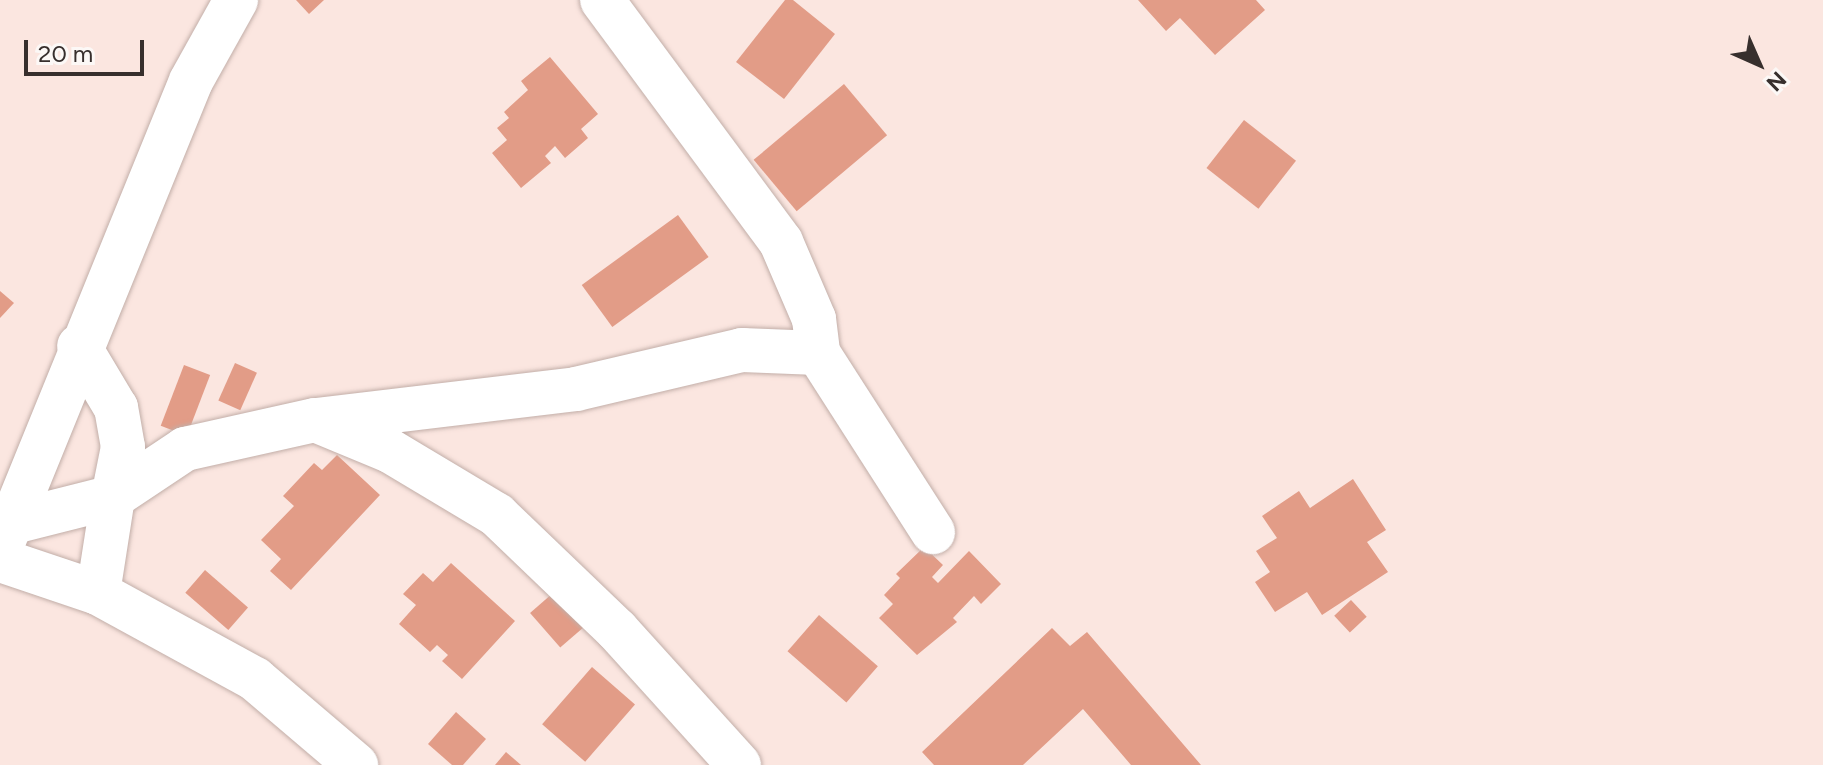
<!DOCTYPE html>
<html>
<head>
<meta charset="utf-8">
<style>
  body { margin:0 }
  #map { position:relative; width:1823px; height:765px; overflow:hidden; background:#fbe6e0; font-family:Figtree,sans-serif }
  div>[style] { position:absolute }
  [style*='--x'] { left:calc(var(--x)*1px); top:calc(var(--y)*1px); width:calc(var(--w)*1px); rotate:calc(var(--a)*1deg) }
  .building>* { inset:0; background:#e29c87; transform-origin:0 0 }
  .roads { filter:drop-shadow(0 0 2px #c2aea8) drop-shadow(0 0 2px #c2aea8) }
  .minor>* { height:44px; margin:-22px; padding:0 22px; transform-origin:22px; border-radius:22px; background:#fff }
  span { translate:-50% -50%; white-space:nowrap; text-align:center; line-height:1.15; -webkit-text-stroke:6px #fcf8f6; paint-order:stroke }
  .north { position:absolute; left:1719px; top:24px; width:80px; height:80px; -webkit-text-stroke:6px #fcf8f6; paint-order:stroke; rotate:135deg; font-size:22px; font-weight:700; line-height:32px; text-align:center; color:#372f2d }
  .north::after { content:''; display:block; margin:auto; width:28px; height:36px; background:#372f2d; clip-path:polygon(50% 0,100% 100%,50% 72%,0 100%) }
  .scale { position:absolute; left:24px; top:40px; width:120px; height:36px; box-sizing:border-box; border:4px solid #372f2d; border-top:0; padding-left:10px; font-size:24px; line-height:28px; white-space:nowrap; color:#372f2d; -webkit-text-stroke:6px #fcf8f6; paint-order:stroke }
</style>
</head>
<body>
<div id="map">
  <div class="building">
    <i style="clip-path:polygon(296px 0,324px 0,309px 14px)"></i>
    <i style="clip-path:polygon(785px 0,793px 0,835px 34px,784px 99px,736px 62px)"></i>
    <i style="clip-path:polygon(1138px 0,1256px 0,1265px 10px,1215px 55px,1180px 18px,1166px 31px)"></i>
    <i style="clip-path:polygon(550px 57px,598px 114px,581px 129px,588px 138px,565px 158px,555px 146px,545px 156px,551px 163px,521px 188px,492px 153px,507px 140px,497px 128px,509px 118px,504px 112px,528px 90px,521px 81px)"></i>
    <i style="left:844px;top:84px;width:67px;height:118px;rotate:50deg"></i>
    <i style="left:1244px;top:120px;width:66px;height:61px;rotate:38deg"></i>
    <i style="left:678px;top:215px;width:52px;height:119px;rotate:54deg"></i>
    <i style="clip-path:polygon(0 291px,14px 303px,0 318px)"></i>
    <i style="left:235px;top:363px;width:24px;height:41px;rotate:24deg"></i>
    <i style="left:184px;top:365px;width:28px;height:65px;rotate:21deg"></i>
    <i style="clip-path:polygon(337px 455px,380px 495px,291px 590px,270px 571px,281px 559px,261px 540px,294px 506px,283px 496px,314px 463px,322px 470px)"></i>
    <i style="clip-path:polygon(1353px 479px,1386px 530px,1367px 542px,1388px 572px,1322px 615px,1307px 592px,1275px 612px,1255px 582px,1270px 572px,1256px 551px,1277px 538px,1262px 516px,1299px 491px,1310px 508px)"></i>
    <i style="clip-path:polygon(924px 547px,943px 565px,932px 577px,938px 583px,969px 551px,1001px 584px,981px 604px,974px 596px,953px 618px,957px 622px,917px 655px,879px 618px,893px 604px,884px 595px,900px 578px,896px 574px)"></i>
    <i style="clip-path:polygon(451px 563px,515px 621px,462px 679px,442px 661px,448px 655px,437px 645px,430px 652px,399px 624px,416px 605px,403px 594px,423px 573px,433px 582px)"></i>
    <i style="left:205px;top:570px;width:57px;height:30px;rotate:41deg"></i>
    <i style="left:561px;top:586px;width:46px;height:41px;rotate:49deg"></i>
    <i style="left:1351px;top:600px;width:23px;height:23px;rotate:47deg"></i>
    <i style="left:819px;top:615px;width:78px;height:48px;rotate:41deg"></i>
    <i style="clip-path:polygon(1052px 628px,1070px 646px,1087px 632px,1201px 765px,1131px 765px,1083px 709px,1023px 765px,934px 765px,922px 752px)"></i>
    <i style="left:592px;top:667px;width:57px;height:76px;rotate:41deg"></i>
    <i style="clip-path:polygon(456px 712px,486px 739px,463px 765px,452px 765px,428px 744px)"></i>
    <i style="clip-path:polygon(506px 752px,521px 765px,495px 765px)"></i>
  </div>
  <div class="roads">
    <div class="minor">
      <i style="--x:602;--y:0;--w:301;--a:53.5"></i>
      <i style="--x:781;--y:242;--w:84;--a:66.8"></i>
      <i style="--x:814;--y:319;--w:34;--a:83"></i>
      <i style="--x:317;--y:420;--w:261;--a:-6.8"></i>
      <i style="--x:576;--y:389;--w:171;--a:-13.2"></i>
      <i style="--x:742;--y:350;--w:76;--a:2.3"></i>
      <i style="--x:818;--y:353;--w:213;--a:57.3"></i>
      <i style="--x:10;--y:523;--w:106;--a:-14.2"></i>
      <i style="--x:113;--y:497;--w:51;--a:-78.7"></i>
      <i style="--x:123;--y:447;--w:40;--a:-100"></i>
      <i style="--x:116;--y:408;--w:72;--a:-120.8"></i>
      <i style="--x:0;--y:550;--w:506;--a:-67.84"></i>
      <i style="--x:191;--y:81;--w:93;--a:-60.9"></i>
      <i style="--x:0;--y:560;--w:103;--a:18.6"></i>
      <i style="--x:98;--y:593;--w:97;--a:-81.1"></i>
      <i style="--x:113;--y:497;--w:87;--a:-33.7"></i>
      <i style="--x:185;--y:449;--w:133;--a:-12.6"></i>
      <i style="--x:315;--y:420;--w:81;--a:22.5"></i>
      <i style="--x:390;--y:451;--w:125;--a:30.9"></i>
      <i style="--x:497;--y:515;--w:166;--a:43.8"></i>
      <i style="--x:617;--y:630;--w:182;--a:47.9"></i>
      <i style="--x:98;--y:593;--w:179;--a:28.7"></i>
      <i style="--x:255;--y:679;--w:133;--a:40.4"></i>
    </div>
  </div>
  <div class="north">N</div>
  <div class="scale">20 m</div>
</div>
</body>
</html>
